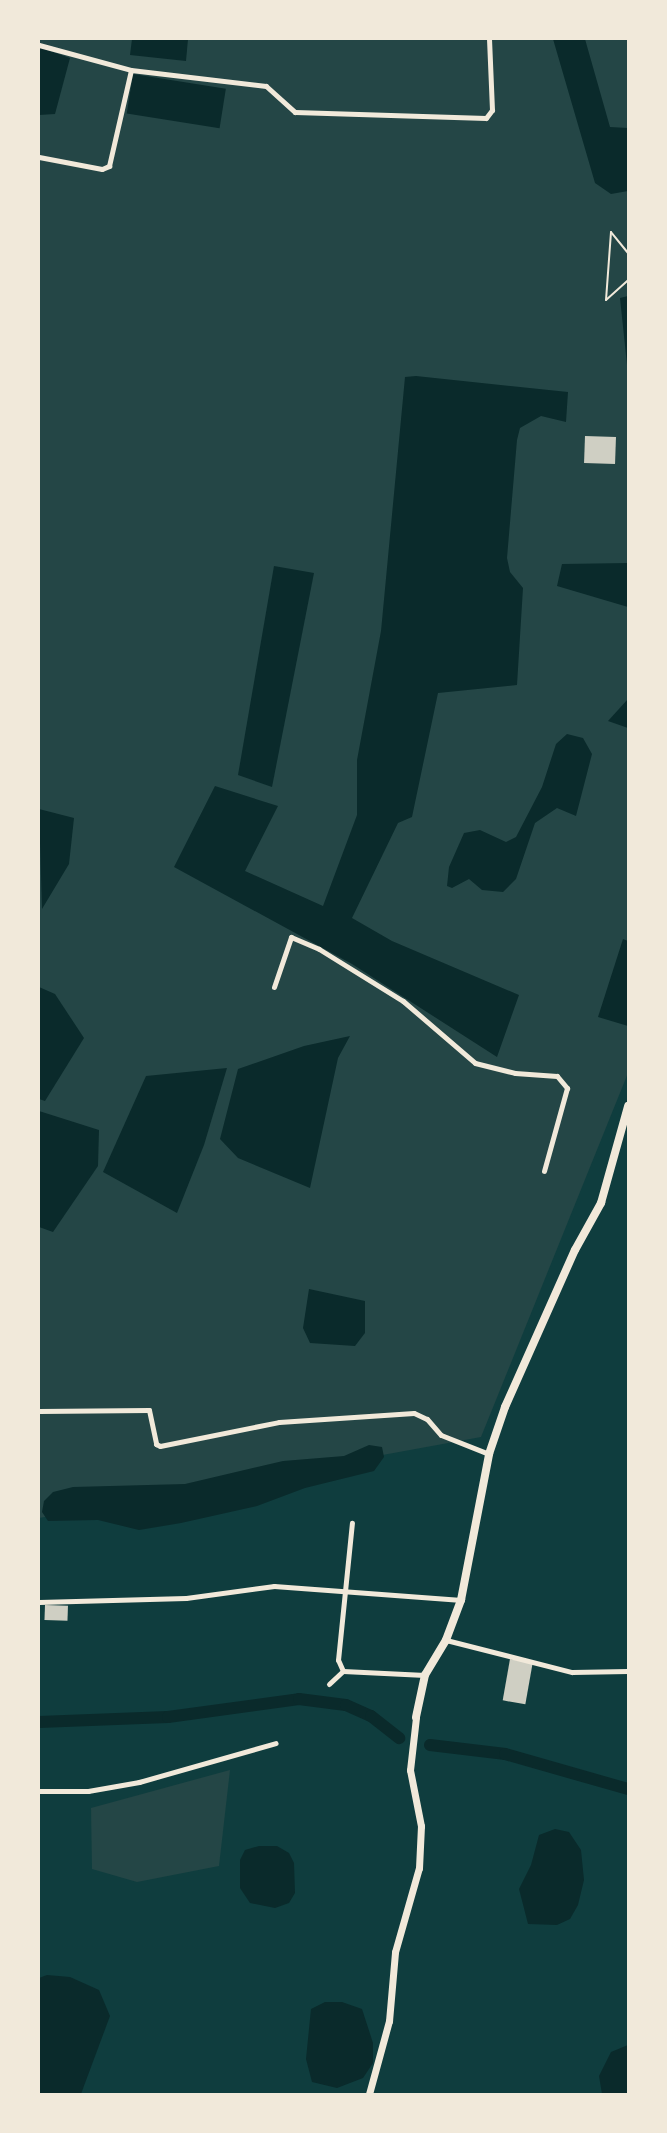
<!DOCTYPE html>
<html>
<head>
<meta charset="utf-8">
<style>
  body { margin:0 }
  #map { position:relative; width:667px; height:2133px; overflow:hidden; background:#0f3d3e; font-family:Cabin,sans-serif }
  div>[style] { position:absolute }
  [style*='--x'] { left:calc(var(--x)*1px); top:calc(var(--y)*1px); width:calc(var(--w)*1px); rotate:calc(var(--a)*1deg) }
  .green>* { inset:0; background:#244646 }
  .water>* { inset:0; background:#0a2a2b; transform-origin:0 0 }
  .canal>* { height:12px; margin:-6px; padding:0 6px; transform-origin:6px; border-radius:6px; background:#0a2a2b }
  .building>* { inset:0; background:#cfcfc3; transform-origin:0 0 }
  .service>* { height:2px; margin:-1px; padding:0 1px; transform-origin:1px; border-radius:1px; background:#f1e9da }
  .minor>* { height:5px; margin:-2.5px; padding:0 2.5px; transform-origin:2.5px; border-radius:2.5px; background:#f1e9da }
  .tertiary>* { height:7px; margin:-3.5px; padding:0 3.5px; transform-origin:3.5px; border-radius:3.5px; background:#f1e9da }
  .secondary>* { height:8px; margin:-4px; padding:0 4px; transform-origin:4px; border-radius:4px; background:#f1e9da }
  span { translate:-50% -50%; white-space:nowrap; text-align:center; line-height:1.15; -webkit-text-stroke:4.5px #f1e9da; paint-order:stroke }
  .frame { position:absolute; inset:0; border:40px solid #f1e9da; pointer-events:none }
</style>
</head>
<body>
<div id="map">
  <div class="green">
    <i style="clip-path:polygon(39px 39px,628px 39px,628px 1073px,481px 1437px,39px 1518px)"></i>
    <i style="clip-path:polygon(230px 1770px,219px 1866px,137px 1882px,92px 1869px,91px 1808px)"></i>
  </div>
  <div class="water">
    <i style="clip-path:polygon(132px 39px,188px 39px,186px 61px,130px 55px)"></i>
    <i style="clip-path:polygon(553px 39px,585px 39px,610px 127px,628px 128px,628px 191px,611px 194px,595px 183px)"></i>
    <i style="clip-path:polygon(39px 47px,70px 58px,55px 114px,39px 115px)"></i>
    <i style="left:133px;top:74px;width:94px;height:40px;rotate:9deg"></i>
    <i style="clip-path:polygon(628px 296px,628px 374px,620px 298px)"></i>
    <i style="clip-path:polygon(416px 376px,568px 392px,566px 422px,541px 416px,520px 428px,517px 440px,507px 558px,510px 572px,523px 588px,517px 685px,438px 693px,412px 817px,398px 823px,352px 918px,392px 941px,519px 995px,497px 1057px,352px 964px,174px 867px,215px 786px,278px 806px,245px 871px,323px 906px,357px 815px,357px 760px,381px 631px,405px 377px)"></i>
    <i style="clip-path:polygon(628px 563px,628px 607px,557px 586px,562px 564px)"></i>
    <i style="clip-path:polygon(274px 566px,314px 573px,272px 787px,238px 775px)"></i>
    <i style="clip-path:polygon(628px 699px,628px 728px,608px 721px)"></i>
    <i style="clip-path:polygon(567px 734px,583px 738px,592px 754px,576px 816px,557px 808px,535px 823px,516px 879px,503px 892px,482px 890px,469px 879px,452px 888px,447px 886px,449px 867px,464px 833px,480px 830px,506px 842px,516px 837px,542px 787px,556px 744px)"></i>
    <i style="clip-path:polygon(39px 809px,74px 818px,69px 864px,42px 909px)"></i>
    <i style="clip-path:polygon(623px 939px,628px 941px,628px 1026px,598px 1017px)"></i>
    <i style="clip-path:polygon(39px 987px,55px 994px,84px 1038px,45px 1101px,39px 1099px)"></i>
    <i style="clip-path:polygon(350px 1036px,338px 1058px,310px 1188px,238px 1158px,220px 1139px,238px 1069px,304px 1046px)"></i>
    <i style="clip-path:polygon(227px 1068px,204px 1145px,177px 1213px,103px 1172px,146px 1076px)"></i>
    <i style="clip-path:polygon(39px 1111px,99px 1130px,98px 1166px,53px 1232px,39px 1227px)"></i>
    <i style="clip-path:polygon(309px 1289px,365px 1301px,365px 1333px,355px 1346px,310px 1343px,303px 1328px)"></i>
    <i style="clip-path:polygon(369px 1445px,382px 1447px,384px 1457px,374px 1471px,305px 1488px,257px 1506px,181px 1523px,139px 1530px,98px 1520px,48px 1521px,42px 1512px,44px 1501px,53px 1492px,73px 1487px,185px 1484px,283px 1461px,344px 1456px)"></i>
    <i style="clip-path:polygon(555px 1829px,569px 1832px,581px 1850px,584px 1880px,578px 1905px,570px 1919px,557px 1925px,528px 1924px,519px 1889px,531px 1865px,539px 1835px)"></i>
    <i style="clip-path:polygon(259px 1846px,277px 1846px,289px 1853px,294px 1863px,295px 1893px,289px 1903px,275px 1908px,250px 1903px,240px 1888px,240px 1860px,245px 1850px)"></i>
    <i style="clip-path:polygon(47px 1975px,70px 1977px,99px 1990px,110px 2016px,81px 2094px,39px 2094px,39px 1978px)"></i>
    <i style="clip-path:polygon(325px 2002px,342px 2002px,362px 2009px,373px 2043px,373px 2063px,363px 2078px,337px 2088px,312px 2082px,306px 2059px,311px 2009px)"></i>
    <i style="clip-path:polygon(628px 2045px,628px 2094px,602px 2094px,599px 2076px,611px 2052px)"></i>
  </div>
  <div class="canal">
    <i style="--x:39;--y:1722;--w:129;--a:-2.2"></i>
    <i style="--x:168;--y:1717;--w:132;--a:-7.8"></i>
    <i style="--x:299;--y:1699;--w:47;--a:7.3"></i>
    <i style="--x:346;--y:1705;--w:27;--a:24"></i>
    <i style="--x:371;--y:1716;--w:36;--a:38"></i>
    <i style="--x:430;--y:1745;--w:76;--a:6.8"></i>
    <i style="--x:505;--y:1754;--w:128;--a:15.9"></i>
  </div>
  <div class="building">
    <i style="left:585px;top:436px;width:31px;height:27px;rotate:2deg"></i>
    <i style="left:45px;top:1605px;width:23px;height:15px;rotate:2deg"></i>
    <i style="left:510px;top:1659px;width:23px;height:42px;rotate:10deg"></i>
  </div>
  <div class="service">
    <i style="--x:628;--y:253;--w:27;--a:-129"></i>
    <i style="--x:611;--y:232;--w:68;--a:94.2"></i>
    <i style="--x:606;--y:300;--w:30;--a:-42"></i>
  </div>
  <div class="minor">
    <i style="--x:39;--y:45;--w:95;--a:15.2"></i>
    <i style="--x:131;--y:70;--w:136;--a:6.8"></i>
    <i style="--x:266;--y:86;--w:39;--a:42"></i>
    <i style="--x:295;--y:112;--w:191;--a:1.8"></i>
    <i style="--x:486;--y:118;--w:10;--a:-53"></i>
    <i style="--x:492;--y:110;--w:71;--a:-92.4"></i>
    <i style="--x:39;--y:157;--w:64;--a:10.8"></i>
    <i style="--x:102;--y:169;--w:8;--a:-23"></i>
    <i style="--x:109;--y:166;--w:98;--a:-77.1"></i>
    <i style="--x:274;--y:987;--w:53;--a:-71.2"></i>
    <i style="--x:291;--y:937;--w:30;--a:23"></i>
    <i style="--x:319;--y:949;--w:99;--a:31.8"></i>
    <i style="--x:403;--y:1001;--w:95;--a:40.7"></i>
    <i style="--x:475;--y:1063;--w:41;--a:14"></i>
    <i style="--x:515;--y:1073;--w:42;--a:4.1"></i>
    <i style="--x:557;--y:1076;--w:16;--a:50"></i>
    <i style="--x:567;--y:1088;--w:86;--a:105.5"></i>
    <i style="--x:39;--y:1411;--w:110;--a:-0.5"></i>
    <i style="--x:149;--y:1410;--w:35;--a:78"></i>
    <i style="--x:156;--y:1444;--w:4;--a:27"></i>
    <i style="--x:160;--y:1446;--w:121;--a:-11.4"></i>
    <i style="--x:279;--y:1422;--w:135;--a:-3.8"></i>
    <i style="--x:414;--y:1413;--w:14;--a:25"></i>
    <i style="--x:427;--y:1419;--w:21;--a:49"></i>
    <i style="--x:441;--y:1435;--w:52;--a:21.6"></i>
    <i style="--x:39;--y:1602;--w:147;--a:-1.6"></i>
    <i style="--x:186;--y:1598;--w:89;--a:-7.8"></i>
    <i style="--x:274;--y:1586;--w:188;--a:4.3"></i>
    <i style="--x:446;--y:1640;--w:130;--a:14.3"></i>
    <i style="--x:572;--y:1672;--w:56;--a:-1"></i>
    <i style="--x:343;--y:1671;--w:12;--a:-114"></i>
    <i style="--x:338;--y:1660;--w:138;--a:-84.2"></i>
    <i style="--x:329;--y:1684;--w:19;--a:-43"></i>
    <i style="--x:343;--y:1671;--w:82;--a:2.8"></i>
    <i style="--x:39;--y:1791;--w:49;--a:0"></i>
    <i style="--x:88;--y:1791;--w:52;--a:-10"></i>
    <i style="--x:139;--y:1782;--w:142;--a:-15.9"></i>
  </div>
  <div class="tertiary">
    <i style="--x:369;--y:2094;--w:76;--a:-74.7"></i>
    <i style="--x:389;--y:2021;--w:69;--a:-85"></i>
    <i style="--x:395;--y:1952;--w:87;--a:-74.1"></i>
    <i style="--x:419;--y:1868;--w:42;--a:-87.3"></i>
    <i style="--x:421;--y:1826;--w:57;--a:-101.1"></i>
    <i style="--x:410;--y:1770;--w:53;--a:-83.5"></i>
  </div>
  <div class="secondary">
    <i style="--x:416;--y:1717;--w:43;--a:-77.9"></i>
    <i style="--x:425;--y:1675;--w:41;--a:-59"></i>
    <i style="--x:446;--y:1640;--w:43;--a:-69.4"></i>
    <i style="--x:461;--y:1600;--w:149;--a:-79.1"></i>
    <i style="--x:489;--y:1454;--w:50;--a:-71.2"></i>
    <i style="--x:505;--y:1407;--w:172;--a:-66"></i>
    <i style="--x:575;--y:1250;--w:54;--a:-61"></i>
    <i style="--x:601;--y:1203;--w:101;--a:-74.4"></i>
  </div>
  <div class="frame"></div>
</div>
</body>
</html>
